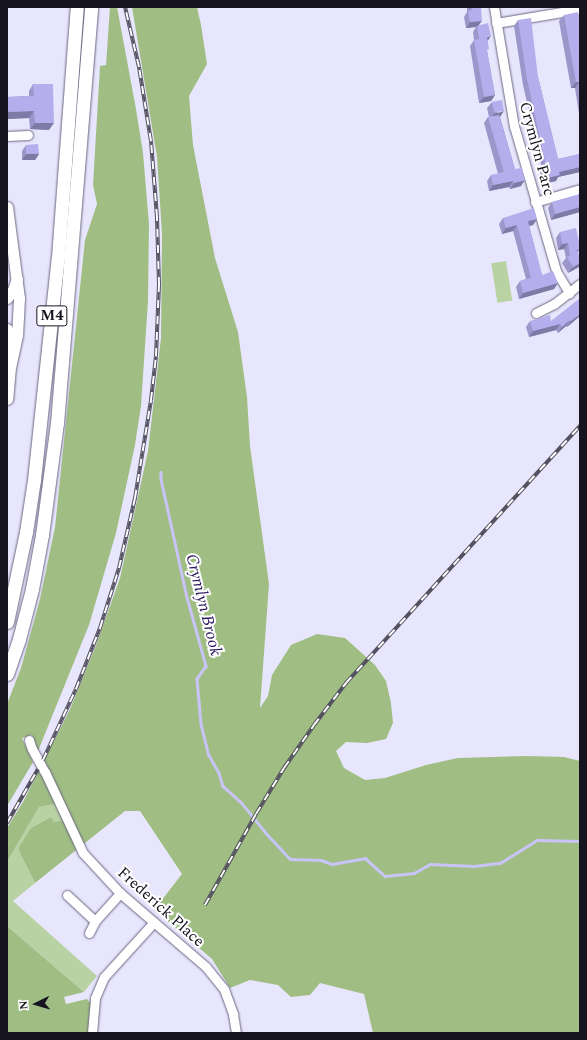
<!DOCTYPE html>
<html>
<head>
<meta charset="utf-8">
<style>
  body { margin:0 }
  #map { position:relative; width:587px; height:1040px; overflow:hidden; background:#e8e6fd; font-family:Spectral,serif }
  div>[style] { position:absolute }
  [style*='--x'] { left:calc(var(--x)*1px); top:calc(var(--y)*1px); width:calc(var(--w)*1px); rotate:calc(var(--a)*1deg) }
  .green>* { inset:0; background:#b9d2a3; transform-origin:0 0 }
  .forest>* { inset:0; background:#a0be83 }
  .stream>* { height:2.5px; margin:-1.25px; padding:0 1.25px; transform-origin:1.25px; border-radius:1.25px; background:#c9c4f7 }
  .roads { filter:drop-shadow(0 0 1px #6a6781) drop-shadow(0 0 1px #6a6781) }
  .minor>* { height:9px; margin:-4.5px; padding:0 4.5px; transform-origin:4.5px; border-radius:4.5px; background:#fff }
  .major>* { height:11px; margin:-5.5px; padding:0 5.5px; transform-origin:5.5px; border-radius:5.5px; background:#fff }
  .highway>* { height:13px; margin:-6.5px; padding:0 6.5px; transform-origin:6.5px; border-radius:6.5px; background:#fff }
  .rail>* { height:4px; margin-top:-2px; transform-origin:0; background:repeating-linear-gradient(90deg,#fff 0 8px,#545260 0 16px); box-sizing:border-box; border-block:1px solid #545260 }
  .wall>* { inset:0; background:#9c96cb }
  .shaded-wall>* { inset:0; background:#7f7aa5 }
  .building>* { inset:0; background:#b5aeec; transform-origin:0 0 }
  span { translate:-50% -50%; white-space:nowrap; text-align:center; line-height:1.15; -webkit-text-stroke:4px #fff; paint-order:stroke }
  .shield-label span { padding:1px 3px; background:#fff; border:1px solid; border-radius:3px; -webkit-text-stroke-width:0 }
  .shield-label { font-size:15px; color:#16151f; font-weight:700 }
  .street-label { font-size:16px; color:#16151f }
  .water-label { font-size:17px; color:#2b175e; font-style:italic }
  .frame { position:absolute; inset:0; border:8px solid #16151f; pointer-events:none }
  .north { position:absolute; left:16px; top:984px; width:40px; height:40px; -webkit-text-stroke:3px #fff; paint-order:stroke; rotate:265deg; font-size:11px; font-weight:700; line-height:16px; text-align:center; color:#16151f }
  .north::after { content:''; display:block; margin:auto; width:14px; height:18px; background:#16151f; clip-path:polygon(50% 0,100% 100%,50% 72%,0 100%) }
</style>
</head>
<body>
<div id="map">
  <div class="green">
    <i style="left:506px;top:261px;width:40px;height:15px;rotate:81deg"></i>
    <i style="clip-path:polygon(55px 804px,62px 821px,54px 823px,51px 817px,31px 828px,19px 851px,35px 883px,13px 901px,97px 976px,84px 992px,7px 926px,7px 862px,39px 807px)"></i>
  </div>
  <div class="forest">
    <i style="clip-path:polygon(110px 7px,117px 7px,136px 109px,143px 153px,149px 224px,148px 301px,141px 406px,135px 445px,116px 533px,89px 625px,38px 751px,32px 735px,22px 738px,33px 762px,7px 806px,7px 704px,21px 668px,40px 599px,55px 527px,85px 240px,97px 204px,93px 185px,100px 66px,106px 65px)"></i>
    <i style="clip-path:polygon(132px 7px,197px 7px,201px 25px,207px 64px,189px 96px,193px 145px,215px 258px,238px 332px,247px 397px,250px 446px,269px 584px,260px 708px,268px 696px,272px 675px,291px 645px,317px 634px,345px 638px,375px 665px,386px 681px,391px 703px,393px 723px,386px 739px,367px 743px,346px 742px,336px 751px,344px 768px,365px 780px,385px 778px,426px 765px,458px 758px,527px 756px,564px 757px,580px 761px,580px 1033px,373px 1033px,364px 994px,320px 983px,310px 995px,291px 997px,278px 985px,250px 980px,230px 988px,212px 959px,154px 910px,182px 874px,140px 811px,125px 811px,35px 883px,19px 851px,19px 847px,31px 828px,51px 817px,54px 822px,62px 821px,55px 804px,39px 807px,7px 862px,7px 828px,23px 802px,70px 709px,96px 645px,120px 578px,148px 451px,161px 338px,162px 234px,157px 157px)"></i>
    <i style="clip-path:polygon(7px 926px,84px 992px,64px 997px,66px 1004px,87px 999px,96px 1009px,94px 1033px,7px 1033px)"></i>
  </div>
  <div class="stream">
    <i style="--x:161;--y:472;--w:7;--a:90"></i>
    <i style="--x:161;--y:479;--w:121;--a:77.6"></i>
    <i style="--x:187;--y:597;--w:72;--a:74.6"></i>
    <i style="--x:206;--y:666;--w:16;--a:125"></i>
    <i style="--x:197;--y:679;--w:45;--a:84.9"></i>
    <i style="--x:201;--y:724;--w:32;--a:76"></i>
    <i style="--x:209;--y:755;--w:21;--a:61"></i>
    <i style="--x:219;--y:773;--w:14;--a:73"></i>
    <i style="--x:223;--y:786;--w:24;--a:42"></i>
    <i style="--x:241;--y:802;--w:38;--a:51"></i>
    <i style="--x:265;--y:832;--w:37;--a:47"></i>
    <i style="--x:290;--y:859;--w:31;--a:2"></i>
    <i style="--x:321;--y:860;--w:12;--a:20"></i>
    <i style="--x:332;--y:864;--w:34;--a:-10"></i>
    <i style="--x:365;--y:858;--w:27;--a:42"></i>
    <i style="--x:385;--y:876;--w:29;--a:-6"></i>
    <i style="--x:414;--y:873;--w:18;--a:-29"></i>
    <i style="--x:430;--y:864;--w:44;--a:2.6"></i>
    <i style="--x:474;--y:866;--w:26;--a:-7"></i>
    <i style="--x:500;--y:863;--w:44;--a:-31.9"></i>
    <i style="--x:537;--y:840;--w:43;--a:1.3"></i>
  </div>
  <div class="roads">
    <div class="minor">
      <i style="--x:494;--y:7;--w:121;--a:80.5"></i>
      <i style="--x:514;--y:126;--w:151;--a:73.8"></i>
      <i style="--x:556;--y:271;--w:26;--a:59"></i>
      <i style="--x:496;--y:23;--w:85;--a:-9.5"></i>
      <i style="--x:7;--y:136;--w:21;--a:-3"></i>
      <i style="--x:535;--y:202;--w:47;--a:-16.1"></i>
      <i style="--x:536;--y:313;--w:20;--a:-27"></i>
      <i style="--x:554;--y:304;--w:33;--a:-38"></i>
      <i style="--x:29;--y:740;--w:9;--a:72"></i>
      <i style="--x:32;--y:749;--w:26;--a:61"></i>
      <i style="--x:45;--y:772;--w:89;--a:64.9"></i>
      <i style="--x:83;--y:853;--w:54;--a:47.2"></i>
      <i style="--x:120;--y:893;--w:113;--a:40.7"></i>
      <i style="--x:206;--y:967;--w:28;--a:51"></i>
      <i style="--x:224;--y:989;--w:27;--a:70"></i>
      <i style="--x:233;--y:1014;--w:19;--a:81"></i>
      <i style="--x:67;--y:895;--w:38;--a:43"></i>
      <i style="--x:89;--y:933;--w:13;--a:-63"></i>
      <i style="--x:95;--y:921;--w:38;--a:-48"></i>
      <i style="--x:92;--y:1033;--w:35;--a:-85"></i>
      <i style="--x:95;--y:998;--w:23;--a:-67"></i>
      <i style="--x:104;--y:977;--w:74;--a:-47.7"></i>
    </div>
    <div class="major">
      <i style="--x:7;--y:207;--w:92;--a:82.5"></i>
      <i style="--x:19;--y:298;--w:37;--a:93"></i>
      <i style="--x:17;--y:335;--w:33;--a:102"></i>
      <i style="--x:10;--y:367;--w:32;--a:95"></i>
      <i style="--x:7;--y:298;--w:10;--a:-53"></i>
      <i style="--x:13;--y:290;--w:12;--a:-70"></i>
      <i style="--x:7;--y:329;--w:25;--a:85"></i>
    </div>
    <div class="highway">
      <i style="--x:7;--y:622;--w:92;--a:-78.1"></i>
      <i style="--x:26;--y:532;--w:53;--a:-81.3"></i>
      <i style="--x:34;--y:480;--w:224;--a:-83.9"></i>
      <i style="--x:58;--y:257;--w:251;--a:-85.7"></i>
      <i style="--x:7;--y:674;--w:37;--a:-71"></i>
      <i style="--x:19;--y:639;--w:52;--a:-75.4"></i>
      <i style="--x:32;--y:589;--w:55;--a:-79.5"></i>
      <i style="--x:42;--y:535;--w:113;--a:-82.4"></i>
      <i style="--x:57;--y:423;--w:417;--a:-85.3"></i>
    </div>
  </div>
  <div class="rail">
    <i style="--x:43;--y:760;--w:78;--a:-65.1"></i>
    <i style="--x:76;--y:689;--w:66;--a:-68.5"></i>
    <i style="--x:100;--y:628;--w:63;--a:-72.4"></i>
    <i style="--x:119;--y:568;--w:72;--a:-77.1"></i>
    <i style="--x:135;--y:498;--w:99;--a:-80.7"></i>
    <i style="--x:151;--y:400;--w:44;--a:-83.5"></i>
    <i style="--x:156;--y:356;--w:71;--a:-87.6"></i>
    <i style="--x:159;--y:285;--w:68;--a:-91.7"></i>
    <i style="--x:157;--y:217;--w:76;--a:-94.5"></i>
    <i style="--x:151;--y:141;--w:75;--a:-99.2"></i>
    <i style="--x:139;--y:67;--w:62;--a:-103.1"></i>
    <i style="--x:7;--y:823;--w:62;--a:-60.1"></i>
    <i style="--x:205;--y:905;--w:104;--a:-60.7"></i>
    <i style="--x:256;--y:814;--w:54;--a:-58.7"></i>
    <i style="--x:284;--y:768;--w:52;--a:-55.1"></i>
    <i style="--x:314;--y:725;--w:53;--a:-52.7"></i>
    <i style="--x:346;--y:683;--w:348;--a:-47.7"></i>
  </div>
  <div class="wall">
    <i style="clip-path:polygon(467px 7px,481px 7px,479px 25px,487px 41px,487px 51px,495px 95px,491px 101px,479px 103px,470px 46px,474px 40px,473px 32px,476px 27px,466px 28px,464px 17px,467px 12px)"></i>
    <i style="clip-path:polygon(564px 15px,580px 23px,580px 120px,575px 88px,571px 88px,559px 21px)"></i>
    <i style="clip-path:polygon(518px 20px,538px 77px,558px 159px,580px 154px,580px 172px,558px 177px,556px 181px,543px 184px,540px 172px,542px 169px,523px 85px,514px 26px)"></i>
    <i style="clip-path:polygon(33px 84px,49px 130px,30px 129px,29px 118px,7px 119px,7px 97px,29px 96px,29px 91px)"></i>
    <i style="clip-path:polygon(492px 102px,500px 117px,515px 169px,521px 186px,510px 189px,509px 187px,489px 191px,487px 181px,491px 175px,498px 174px,484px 123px,488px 117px,489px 117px,487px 108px)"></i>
    <i style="clip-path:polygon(26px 145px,39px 154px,35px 160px,22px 160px,22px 151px)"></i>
    <i style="clip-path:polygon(580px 193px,580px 212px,551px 220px,548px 208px,552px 202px,579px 195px)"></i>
    <i style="clip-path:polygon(503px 218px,537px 219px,533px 225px,529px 226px,542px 275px,558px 283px,554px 289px,519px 299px,516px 287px,520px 281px,526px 279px,513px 231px,502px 234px,499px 224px)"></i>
    <i style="clip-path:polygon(560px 232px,580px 246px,580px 250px,578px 252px,579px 267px,568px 273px,562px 263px,566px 258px,564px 249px,558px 250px,556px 238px)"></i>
    <i style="clip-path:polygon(580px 316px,567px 327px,566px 326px,558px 333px,556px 330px,529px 337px,526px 327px,530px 321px,551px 321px)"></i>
  </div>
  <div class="shaded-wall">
    <i style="clip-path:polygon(482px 21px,478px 26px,477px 26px,476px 27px,466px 28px,470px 22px)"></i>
    <i style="clip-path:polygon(491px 36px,487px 42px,487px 37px)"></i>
    <i style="clip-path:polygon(576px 82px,579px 82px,575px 88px,571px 88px)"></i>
    <i style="clip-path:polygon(495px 95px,491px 101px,479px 103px,484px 97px)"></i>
    <i style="clip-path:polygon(34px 111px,29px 118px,7px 119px,7px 112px)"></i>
    <i style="clip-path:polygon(504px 111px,500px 117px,490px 120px,494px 114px)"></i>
    <i style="clip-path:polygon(35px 123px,54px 123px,49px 130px,30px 129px)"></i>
    <i style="clip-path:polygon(26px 154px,39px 154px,35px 160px,22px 160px)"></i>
    <i style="clip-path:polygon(580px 167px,580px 172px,558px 177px,556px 181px,543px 184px,547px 178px,559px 172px)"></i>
    <i style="clip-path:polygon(525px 180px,521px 186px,510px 189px,514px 183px)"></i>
    <i style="clip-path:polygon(513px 181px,509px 187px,489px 191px,493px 185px)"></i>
    <i style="clip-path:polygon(580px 207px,580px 212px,551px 220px,555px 214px)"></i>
    <i style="clip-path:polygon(537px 219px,533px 225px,524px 227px,528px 221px)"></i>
    <i style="clip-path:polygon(517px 225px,513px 231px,502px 234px,506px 228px)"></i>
    <i style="clip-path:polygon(568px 243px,564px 249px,558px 250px,562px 244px)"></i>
    <i style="clip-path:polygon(580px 263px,580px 266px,579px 267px,568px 273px,573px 267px)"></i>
    <i style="clip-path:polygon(558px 283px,554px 289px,519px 299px,523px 293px)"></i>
    <i style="clip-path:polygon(580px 314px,580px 316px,567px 327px,571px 321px)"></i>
    <i style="clip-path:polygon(570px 320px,566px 326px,558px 333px,562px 327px)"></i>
    <i style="clip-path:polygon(560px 324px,556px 330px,529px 337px,533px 331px)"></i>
  </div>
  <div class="building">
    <i style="clip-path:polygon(471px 7px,481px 7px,482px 21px,470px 22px,468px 11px,472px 10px)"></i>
    <i style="clip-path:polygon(578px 12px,580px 23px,580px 89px,579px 82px,576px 82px,564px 15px)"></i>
    <i style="clip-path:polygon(531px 18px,538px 77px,558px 159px,580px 154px,580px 167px,559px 172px,560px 175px,547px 178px,544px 166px,546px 166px,527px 79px,518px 20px)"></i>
    <i style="clip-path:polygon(488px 23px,491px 36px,487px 37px,489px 49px,487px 50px,495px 95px,484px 97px,474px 40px,479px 39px,477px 26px)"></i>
    <i style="clip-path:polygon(33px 84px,53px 84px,54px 123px,35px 123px,34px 111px,7px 112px,7px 97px,34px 96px)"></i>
    <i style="left:502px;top:100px;width:11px;height:10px;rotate:80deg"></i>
    <i style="clip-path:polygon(499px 115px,515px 169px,522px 168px,525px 180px,514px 183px,513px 181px,493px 185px,491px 175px,504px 172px,488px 117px)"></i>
    <i style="clip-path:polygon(38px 144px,39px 154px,26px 154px,26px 145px)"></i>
    <i style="clip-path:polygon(580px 194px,580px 207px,555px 214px,552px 202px)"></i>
    <i style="clip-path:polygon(534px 208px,537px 219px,528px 221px,542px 275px,553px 271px,558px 283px,523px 293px,520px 281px,531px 278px,517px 225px,506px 228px,503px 218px)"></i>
    <i style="clip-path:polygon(576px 228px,580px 246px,580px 249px,576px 250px,580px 256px,580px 263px,573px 267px,567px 257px,570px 255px,568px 243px,562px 244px,560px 232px)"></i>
    <i style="clip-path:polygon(580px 298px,580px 314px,571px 321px,570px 320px,562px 327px,560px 324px,533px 331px,530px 321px,550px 315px,551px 321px)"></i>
  </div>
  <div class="shield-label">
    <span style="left:52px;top:316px">M4</span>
  </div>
  <div class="street-label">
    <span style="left:537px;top:149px;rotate:75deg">Crymlyn Parc</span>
    <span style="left:161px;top:907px;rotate:42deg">Frederick Place</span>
  </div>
  <div class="water-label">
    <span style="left:203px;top:605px;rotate:76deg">Crymlyn Brook</span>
  </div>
  <div class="frame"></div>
  <div class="north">N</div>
</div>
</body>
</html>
